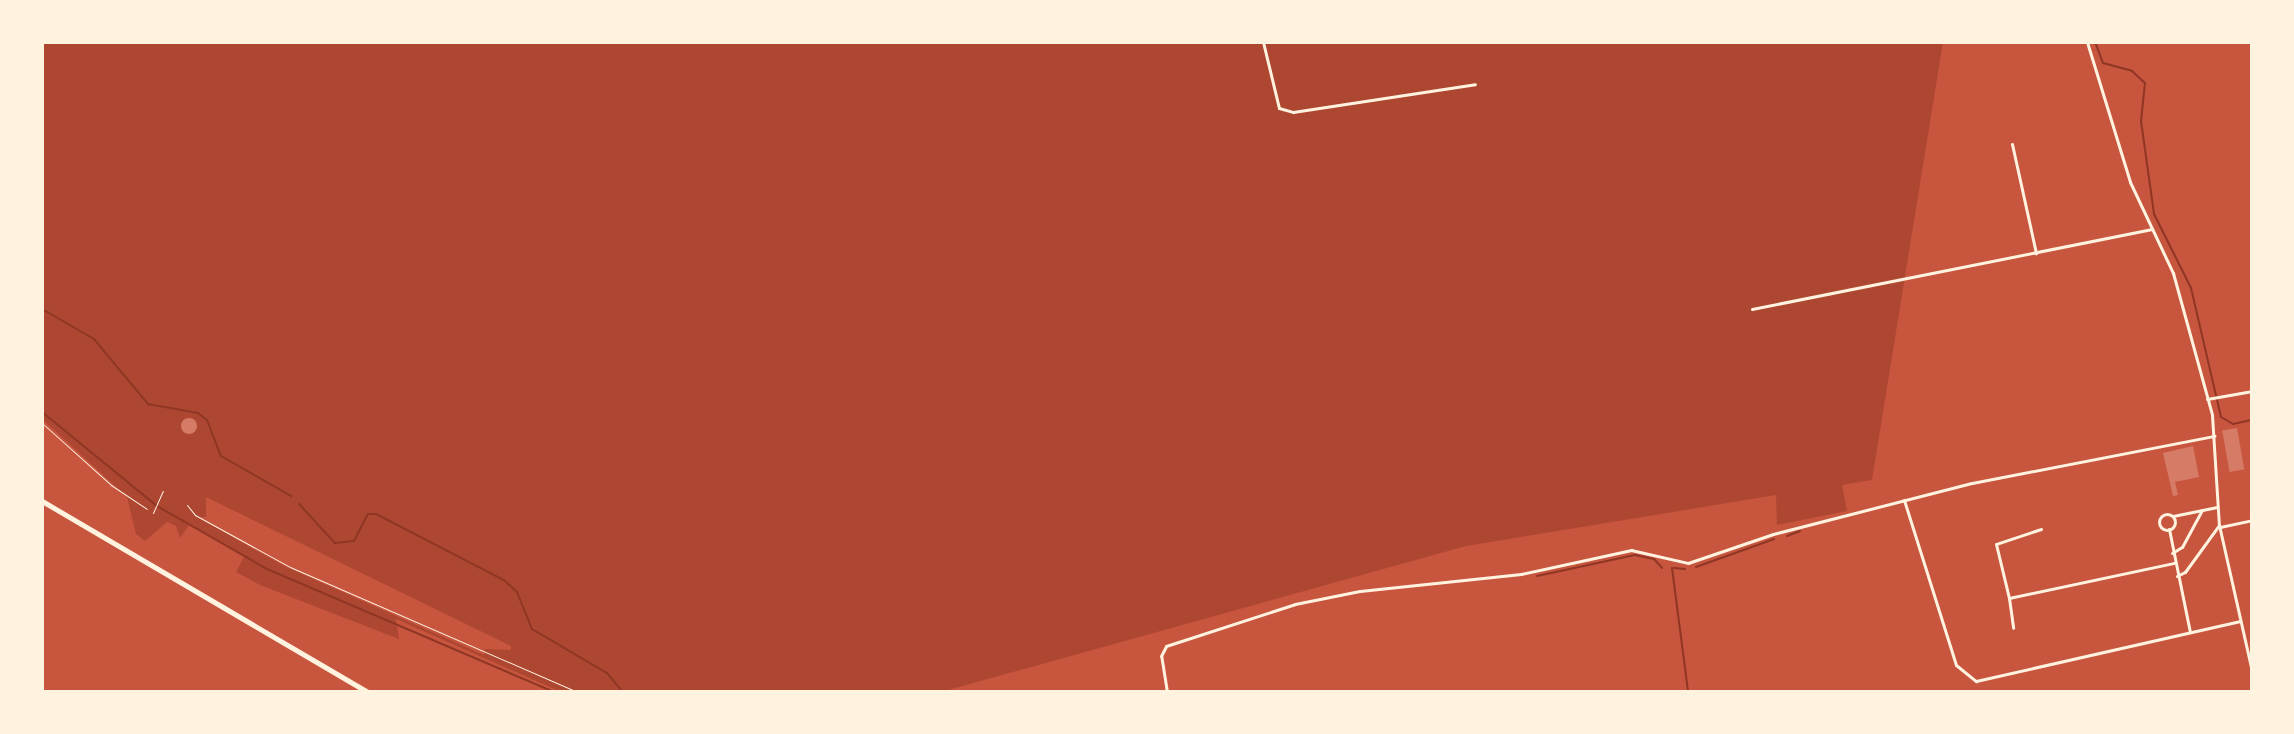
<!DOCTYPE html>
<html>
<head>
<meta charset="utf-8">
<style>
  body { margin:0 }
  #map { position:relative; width:2294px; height:734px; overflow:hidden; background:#c8553d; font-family:"Alegreya Sans",sans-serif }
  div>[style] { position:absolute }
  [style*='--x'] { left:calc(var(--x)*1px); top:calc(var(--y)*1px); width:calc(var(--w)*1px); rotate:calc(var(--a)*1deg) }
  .green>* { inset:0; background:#ae4732 }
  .stream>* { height:2px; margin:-1px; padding:0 1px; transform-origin:1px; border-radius:1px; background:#8f3625 }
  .building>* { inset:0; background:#d67c66; transform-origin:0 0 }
  .round { border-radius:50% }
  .path>* { height:1px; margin:-0.5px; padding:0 0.5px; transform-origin:0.5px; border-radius:0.5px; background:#fff3e0 }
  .service>* { height:1px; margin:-0.5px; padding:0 0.5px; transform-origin:0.5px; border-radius:0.5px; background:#fff3e0 }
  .minor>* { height:3px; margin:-1.5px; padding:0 1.5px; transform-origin:1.5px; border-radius:1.5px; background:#fff3e0 }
  .minor>.ring { margin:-1.5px; padding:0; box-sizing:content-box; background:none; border:3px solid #fff3e0; border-radius:50% }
  .primary>* { height:5px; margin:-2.5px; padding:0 2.5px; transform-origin:2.5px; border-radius:2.5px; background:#fff3e0 }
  span { translate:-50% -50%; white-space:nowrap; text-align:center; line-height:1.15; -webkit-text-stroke:8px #fff3e0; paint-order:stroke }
  .frame { position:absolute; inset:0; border:44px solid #fff3e0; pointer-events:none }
</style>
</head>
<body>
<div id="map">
  <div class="green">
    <i style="clip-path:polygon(evenodd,42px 42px,1943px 42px,1872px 480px,1842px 485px,1847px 511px,1777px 525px,1776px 495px,1466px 546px,941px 692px,561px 692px,396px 619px,399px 639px,260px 585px,236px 572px,244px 557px,190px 524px,180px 538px,176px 526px,167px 522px,145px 541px,136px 534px,127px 497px,42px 419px,42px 42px,206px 497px,511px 646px,511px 650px,485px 649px,484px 655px,282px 565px,198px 517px,206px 517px,206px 497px)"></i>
  </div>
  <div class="stream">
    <i style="--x:1480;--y:42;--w:26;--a:0"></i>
    <i style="--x:2095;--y:42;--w:22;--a:69"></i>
    <i style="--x:2103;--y:63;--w:30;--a:15"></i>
    <i style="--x:2132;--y:71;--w:18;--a:43"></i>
    <i style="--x:2145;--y:83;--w:38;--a:96"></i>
    <i style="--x:2141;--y:121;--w:94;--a:82"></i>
    <i style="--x:2154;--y:214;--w:83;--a:63.4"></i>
    <i style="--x:2191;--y:288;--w:132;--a:76.9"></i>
    <i style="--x:2221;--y:417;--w:14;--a:30"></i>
    <i style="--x:2233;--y:424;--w:19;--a:-12"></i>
    <i style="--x:42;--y:309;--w:60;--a:30"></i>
    <i style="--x:94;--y:339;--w:85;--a:50.3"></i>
    <i style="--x:148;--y:404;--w:51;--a:10.2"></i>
    <i style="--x:198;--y:413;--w:11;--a:38"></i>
    <i style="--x:207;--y:420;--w:39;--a:69"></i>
    <i style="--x:221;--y:456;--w:81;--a:29.7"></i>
    <i style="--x:42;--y:412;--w:149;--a:39.3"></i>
    <i style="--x:157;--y:506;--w:127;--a:29.8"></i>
    <i style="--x:267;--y:569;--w:312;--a:23.2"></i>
    <i style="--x:299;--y:504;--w:53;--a:47.3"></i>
    <i style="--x:335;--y:543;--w:19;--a:-6"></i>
    <i style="--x:354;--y:541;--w:30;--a:-63"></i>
    <i style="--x:368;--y:514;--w:8;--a:0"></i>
    <i style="--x:376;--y:514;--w:144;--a:27.3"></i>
    <i style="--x:504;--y:580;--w:18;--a:43"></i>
    <i style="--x:517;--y:592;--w:40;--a:68"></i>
    <i style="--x:532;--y:629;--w:87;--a:30.4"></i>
    <i style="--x:607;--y:673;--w:25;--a:50"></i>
    <i style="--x:1787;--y:536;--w:14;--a:-21"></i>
    <i style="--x:1696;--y:567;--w:83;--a:-19.7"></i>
    <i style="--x:1672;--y:568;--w:125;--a:82.6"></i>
    <i style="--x:1674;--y:568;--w:11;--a:5"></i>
    <i style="--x:1537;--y:576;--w:100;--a:-12.1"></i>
    <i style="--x:1635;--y:555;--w:19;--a:12"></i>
    <i style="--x:1654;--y:559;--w:12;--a:48"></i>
  </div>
  <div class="building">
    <i class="round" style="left:181px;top:418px;width:16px;height:16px"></i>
    <i style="left:2237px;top:428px;width:42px;height:15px;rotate:80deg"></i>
    <i style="clip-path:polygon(2193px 446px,2199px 477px,2175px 482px,2178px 495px,2173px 496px,2163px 453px)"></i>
  </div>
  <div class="path">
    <i style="--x:42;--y:423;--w:93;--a:41.9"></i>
    <i style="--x:111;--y:485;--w:43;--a:33.7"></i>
    <i style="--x:187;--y:505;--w:13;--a:51"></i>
    <i style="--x:195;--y:515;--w:108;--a:28.7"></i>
    <i style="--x:290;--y:567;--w:314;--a:23.5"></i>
  </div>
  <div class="service">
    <i style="--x:153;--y:513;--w:24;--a:-66"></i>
  </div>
  <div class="minor">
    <i style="--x:986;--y:42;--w:16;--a:0"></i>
    <i style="--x:1263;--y:42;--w:68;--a:76.4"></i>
    <i style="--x:1279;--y:108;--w:15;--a:16"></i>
    <i style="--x:1293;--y:112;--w:184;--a:-8.7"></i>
    <i style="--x:2087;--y:42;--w:146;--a:72.9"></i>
    <i style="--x:2130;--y:182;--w:101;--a:64.7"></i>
    <i style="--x:2173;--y:273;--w:147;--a:74.6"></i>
    <i style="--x:2212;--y:415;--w:110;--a:86.4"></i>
    <i style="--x:2219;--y:525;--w:150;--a:77.3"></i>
    <i style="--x:2012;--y:144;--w:112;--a:77.6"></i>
    <i style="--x:1752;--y:309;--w:408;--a:-11.3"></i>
    <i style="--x:2207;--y:399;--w:46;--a:-10.1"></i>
    <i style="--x:1904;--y:500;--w:173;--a:72.5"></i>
    <i style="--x:1956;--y:665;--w:26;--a:39"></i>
    <i style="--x:1976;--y:681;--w:271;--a:-12.8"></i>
    <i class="ring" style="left:2159px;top:514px;width:13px;height:13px"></i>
    <i style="--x:2173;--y:516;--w:45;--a:-11.6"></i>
    <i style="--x:2220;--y:527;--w:33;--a:-12"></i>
    <i style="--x:2041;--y:529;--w:47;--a:161.6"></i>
    <i style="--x:1996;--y:544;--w:56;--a:76.5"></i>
    <i style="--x:2009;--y:598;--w:169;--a:-12"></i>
    <i style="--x:2169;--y:529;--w:105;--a:78.5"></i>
    <i style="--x:2172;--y:553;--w:12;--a:-31"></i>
    <i style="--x:2182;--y:547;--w:42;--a:-61.6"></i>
    <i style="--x:2177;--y:576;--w:9;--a:-27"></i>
    <i style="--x:2185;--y:572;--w:58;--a:-54.1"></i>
    <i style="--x:2009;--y:598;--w:30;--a:82"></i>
    <i style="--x:1167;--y:692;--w:36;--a:-99"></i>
    <i style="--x:1161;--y:656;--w:11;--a:-63"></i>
    <i style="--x:1166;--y:646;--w:136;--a:-18"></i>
    <i style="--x:1295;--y:604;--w:66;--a:-11.3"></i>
    <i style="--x:1360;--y:591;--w:162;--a:-6"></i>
    <i style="--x:1521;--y:574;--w:113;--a:-12.3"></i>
    <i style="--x:1631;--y:550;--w:58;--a:12.8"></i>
    <i style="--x:1688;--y:563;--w:90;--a:-18.8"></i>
    <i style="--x:1773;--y:534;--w:205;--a:-14.4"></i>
    <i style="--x:1972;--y:483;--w:247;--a:-11"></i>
  </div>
  <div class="primary">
    <i style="--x:42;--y:501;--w:378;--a:30.4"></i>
  </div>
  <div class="frame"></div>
</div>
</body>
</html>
